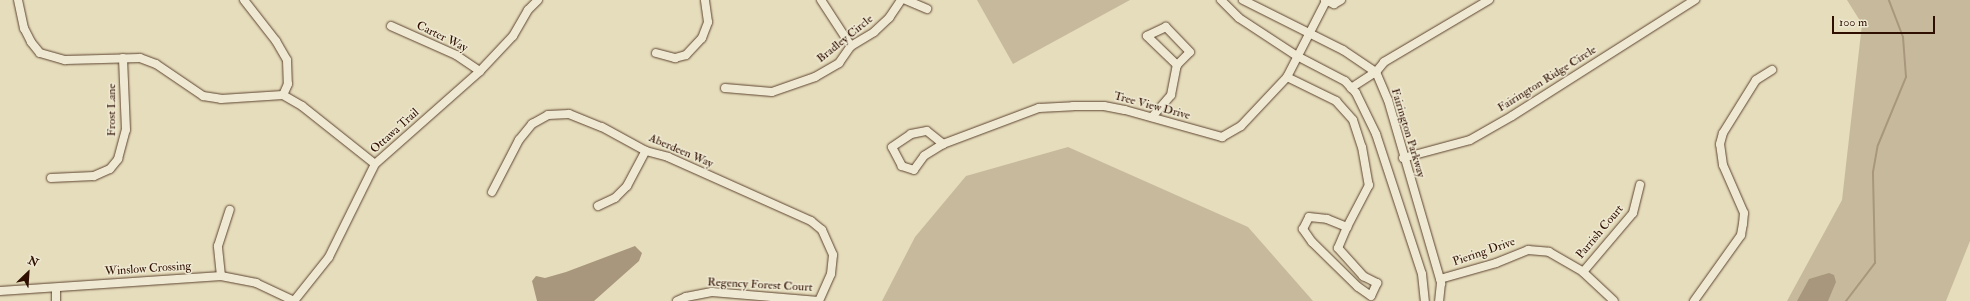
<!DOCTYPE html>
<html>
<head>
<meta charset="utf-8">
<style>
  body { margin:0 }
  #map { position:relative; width:1970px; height:301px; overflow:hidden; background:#e6ddbc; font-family:"IM FELL Double Pica",serif }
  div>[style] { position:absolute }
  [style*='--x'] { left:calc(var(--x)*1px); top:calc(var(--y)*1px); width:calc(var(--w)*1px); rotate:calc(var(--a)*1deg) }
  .green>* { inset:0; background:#c7ba9c }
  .water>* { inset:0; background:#a8977c }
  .stream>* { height:2px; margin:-1px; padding:0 1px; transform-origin:1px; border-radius:1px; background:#a8977c }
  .roads { filter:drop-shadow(0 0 1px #5d432f) drop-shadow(0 0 1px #5d432f) }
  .minor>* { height:8px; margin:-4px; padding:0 4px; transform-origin:4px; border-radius:4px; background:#efe9d3 }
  span { translate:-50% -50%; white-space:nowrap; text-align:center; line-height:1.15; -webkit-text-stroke:3px #efe9d3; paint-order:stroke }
  .street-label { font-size:12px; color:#2f1000 }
  .north { position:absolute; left:8px; top:253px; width:40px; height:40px; -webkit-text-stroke:3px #efe9d3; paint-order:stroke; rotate:25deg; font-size:11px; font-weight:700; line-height:16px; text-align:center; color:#2f1000 }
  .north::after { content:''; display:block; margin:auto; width:14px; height:18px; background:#2f1000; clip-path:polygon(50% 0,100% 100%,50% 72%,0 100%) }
  .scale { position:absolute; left:1832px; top:16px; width:103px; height:18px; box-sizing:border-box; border:2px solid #2f1000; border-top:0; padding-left:5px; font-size:12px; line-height:14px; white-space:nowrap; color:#2f1000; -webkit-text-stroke:3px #efe9d3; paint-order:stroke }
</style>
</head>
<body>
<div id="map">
  <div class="green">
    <i style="clip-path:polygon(977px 0,1130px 0,1013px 64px)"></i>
    <i style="clip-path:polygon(1847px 0,1970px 0,1970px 241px,1946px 301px,1787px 301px,1842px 200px,1862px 24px)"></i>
    <i style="clip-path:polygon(1068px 147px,1248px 227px,1313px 301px,882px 301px,915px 237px,966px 176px)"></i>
  </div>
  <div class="water">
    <i style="clip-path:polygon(635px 246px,642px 253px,639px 261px,594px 301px,537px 301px,532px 281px,536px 276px,545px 278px,566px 272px)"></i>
    <i style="clip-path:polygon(1829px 273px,1834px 275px,1836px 282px,1828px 301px,1797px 301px,1809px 279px)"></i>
  </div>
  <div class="stream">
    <i style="--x:1846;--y:301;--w:48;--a:-52.7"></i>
    <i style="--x:1875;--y:263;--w:91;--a:-91.3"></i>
    <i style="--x:1873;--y:172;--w:27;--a:-80"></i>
    <i style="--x:1878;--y:145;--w:74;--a:-67.6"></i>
    <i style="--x:1906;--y:77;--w:40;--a:-94.3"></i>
    <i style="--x:1903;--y:37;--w:40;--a:-111"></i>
  </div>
  <div class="roads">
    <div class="minor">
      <i style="--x:18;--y:0;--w:29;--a:78"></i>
      <i style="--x:24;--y:28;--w:16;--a:63"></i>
      <i style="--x:31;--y:42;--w:14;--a:51"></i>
      <i style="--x:40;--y:53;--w:26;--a:16"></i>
      <i style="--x:65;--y:60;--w:75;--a:-1.5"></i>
      <i style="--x:140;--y:58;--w:17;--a:21"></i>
      <i style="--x:156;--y:64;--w:57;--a:34.2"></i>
      <i style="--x:203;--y:96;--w:18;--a:9"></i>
      <i style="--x:221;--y:99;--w:62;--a:-3.7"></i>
      <i style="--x:283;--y:95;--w:22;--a:30"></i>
      <i style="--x:302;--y:106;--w:93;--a:38.5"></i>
      <i style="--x:244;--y:0;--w:52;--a:52"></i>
      <i style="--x:276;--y:41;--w:22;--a:60"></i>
      <i style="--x:287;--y:60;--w:24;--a:88"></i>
      <i style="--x:288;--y:84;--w:12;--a:114"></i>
      <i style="--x:821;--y:0;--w:55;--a:56.9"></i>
      <i style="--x:906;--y:0;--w:23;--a:23"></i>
      <i style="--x:1221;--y:0;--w:25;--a:45"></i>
      <i style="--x:1239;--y:18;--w:69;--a:33.2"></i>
      <i style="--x:1297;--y:56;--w:54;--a:27.5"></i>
      <i style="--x:1345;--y:81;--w:16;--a:47"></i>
      <i style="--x:1356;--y:93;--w:46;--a:64"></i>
      <i style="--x:1376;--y:134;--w:147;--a:71.8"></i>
      <i style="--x:1422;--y:274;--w:27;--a:84"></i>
      <i style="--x:1243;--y:0;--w:112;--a:26.6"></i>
      <i style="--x:1343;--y:50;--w:40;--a:34"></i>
      <i style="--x:1376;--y:72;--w:30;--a:67"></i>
      <i style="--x:1388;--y:100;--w:191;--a:73.8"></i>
      <i style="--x:1441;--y:283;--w:18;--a:96"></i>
      <i style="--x:1325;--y:0;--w:10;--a:24"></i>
      <i style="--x:1334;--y:4;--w:8;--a:-30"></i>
      <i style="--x:391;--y:26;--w:71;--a:24"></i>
      <i style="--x:456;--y:55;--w:29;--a:34"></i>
      <i style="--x:656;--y:53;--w:20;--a:15"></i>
      <i style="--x:675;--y:58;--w:11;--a:-15"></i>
      <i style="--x:686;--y:55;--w:23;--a:-47"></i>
      <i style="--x:702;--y:38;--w:17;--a:-69"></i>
      <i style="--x:708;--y:22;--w:22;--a:-98"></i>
      <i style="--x:1287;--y:77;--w:55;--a:26.1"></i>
      <i style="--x:1336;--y:101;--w:25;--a:48"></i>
      <i style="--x:1353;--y:120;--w:28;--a:72"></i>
      <i style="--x:1362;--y:147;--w:39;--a:80"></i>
      <i style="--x:1369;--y:185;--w:47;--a:117.6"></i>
      <i style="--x:725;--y:88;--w:47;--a:4.9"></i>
      <i style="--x:772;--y:92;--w:46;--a:-19.2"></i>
      <i style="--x:815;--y:77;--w:28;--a:-30"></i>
      <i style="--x:839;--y:63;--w:21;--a:-55"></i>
      <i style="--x:851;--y:46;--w:27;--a:-31"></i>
      <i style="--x:874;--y:32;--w:21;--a:-43"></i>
      <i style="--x:889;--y:18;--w:22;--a:-56"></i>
      <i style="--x:1351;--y:88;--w:30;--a:-33"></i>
      <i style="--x:1376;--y:72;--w:13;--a:-51"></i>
      <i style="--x:1384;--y:62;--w:122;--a:-30.6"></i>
      <i style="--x:1152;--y:117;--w:29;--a:-49"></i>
      <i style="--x:1171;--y:95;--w:31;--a:-79"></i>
      <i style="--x:1177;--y:65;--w:18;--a:-45"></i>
      <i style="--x:1190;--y:52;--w:35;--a:-134"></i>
      <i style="--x:1166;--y:27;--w:21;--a:155"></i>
      <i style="--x:1147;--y:36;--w:42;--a:44"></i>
      <i style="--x:943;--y:144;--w:22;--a:148"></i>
      <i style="--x:924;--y:156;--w:17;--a:126"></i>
      <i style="--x:914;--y:170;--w:13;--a:-162"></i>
      <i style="--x:902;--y:166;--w:21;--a:-118"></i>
      <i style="--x:892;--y:147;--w:23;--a:-34"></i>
      <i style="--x:911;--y:134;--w:16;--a:-11"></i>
      <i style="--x:927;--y:131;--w:21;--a:39"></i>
      <i style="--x:943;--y:144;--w:103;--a:-20.6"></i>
      <i style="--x:1039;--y:108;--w:34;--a:-3"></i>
      <i style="--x:1073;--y:106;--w:31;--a:0"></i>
      <i style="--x:1104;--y:106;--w:21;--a:11"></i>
      <i style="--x:1125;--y:110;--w:101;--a:15.6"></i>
      <i style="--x:1222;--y:137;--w:22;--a:-30"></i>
      <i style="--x:1241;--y:126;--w:67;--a:-46.8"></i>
      <i style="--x:1287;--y:77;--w:85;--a:-62.8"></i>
      <i style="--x:1403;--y:158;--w:69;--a:-15"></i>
      <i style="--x:1470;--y:140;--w:48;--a:-29.7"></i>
      <i style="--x:1512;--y:116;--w:217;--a:-32.4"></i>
      <i style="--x:51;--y:178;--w:43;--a:-2.7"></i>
      <i style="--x:94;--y:176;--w:17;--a:-24"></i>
      <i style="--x:110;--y:169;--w:13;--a:-51"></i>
      <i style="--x:118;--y:159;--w:30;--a:-75"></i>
      <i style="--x:126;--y:130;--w:72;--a:-92.4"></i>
      <i style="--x:492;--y:192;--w:59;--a:-62.6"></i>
      <i style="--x:519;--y:140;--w:21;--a:-51"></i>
      <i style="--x:532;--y:124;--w:18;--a:-29"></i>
      <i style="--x:548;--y:115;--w:21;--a:-3"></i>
      <i style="--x:569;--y:114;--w:35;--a:22"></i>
      <i style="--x:602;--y:127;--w:50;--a:28.6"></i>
      <i style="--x:646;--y:151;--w:23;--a:15"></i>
      <i style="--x:668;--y:157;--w:157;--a:24.1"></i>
      <i style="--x:811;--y:221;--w:14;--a:39"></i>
      <i style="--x:822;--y:230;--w:27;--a:66"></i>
      <i style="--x:833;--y:255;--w:19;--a:96"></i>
      <i style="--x:831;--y:274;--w:30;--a:114"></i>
      <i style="--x:598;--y:206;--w:19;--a:-25"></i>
      <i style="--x:615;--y:198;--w:17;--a:-45"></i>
      <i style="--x:627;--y:186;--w:40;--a:-62"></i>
      <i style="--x:1309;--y:217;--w:18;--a:6"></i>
      <i style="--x:1327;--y:219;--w:22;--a:22"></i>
      <i style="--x:1347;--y:227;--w:23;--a:113"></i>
      <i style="--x:1338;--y:248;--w:38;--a:48"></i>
      <i style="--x:1363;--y:276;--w:16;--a:27"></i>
      <i style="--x:1377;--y:283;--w:14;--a:115"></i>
      <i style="--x:1371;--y:296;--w:16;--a:-145"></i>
      <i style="--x:1358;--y:287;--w:64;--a:-135.6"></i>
      <i style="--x:1312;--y:242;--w:16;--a:-125"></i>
      <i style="--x:1303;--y:229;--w:13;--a:-63"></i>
      <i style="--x:1583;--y:272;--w:77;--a:-49.7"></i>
      <i style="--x:1633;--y:213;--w:29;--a:-76"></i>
      <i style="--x:221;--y:276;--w:30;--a:-96"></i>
      <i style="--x:218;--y:246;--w:38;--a:-72"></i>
      <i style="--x:1440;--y:279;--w:58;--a:-15.9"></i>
      <i style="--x:1496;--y:263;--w:35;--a:-22"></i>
      <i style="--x:1528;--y:250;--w:21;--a:5"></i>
      <i style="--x:1549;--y:252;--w:39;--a:30"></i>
      <i style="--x:1583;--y:272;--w:42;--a:43.1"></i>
      <i style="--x:56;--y:288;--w:13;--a:90"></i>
      <i style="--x:0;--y:291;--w:222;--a:-3.9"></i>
      <i style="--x:221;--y:276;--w:36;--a:11"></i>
      <i style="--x:256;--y:283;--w:42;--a:25.3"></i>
      <i style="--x:294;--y:301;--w:56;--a:-51.5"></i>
      <i style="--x:329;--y:257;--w:104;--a:-63.7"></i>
      <i style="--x:375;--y:164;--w:140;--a:-41.5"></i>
      <i style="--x:480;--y:71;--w:48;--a:-46.7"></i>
      <i style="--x:513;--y:36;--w:30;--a:-60"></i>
      <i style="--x:528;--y:10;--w:14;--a:-45"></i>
      <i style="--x:677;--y:301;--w:10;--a:-24"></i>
      <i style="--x:686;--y:297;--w:26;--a:-11"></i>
      <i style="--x:712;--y:292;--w:107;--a:4.8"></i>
      <i style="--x:1694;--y:301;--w:81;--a:-54.5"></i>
      <i style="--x:1741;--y:235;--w:11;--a:-80"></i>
      <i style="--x:1743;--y:224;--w:11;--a:-85"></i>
      <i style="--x:1744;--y:213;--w:52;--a:-113.6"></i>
      <i style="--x:1723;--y:165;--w:21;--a:-98"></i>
      <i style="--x:1720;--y:144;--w:11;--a:-75"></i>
      <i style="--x:1723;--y:133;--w:62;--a:-58.1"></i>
      <i style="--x:1756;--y:80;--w:19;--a:-32"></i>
    </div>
  </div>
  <div class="street-label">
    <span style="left:442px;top:37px;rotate:26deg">Carter Way</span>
    <span style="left:845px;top:39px;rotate:-39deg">Bradley Circle</span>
    <span style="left:1547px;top:79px;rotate:-32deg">Fairington Ridge Circle</span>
    <span style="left:1152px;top:106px;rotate:15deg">Tree View Drive</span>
    <span style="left:112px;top:110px;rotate:-90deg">Frost Lane</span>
    <span style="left:395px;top:131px;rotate:-42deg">Ottawa Trail</span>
    <span style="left:1408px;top:133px;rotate:73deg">Fairington Parkway</span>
    <span style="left:681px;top:151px;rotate:23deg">Aberdeen Way</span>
    <span style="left:1600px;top:232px;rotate:-50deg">Parrish Court</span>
    <span style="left:1484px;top:252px;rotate:-19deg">Piering Drive</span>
    <span style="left:148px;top:269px;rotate:-4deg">Winslow Crossing</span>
    <span style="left:760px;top:285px;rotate:3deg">Regency Forest Court</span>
  </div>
  <div class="north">N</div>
  <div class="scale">100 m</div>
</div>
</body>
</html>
